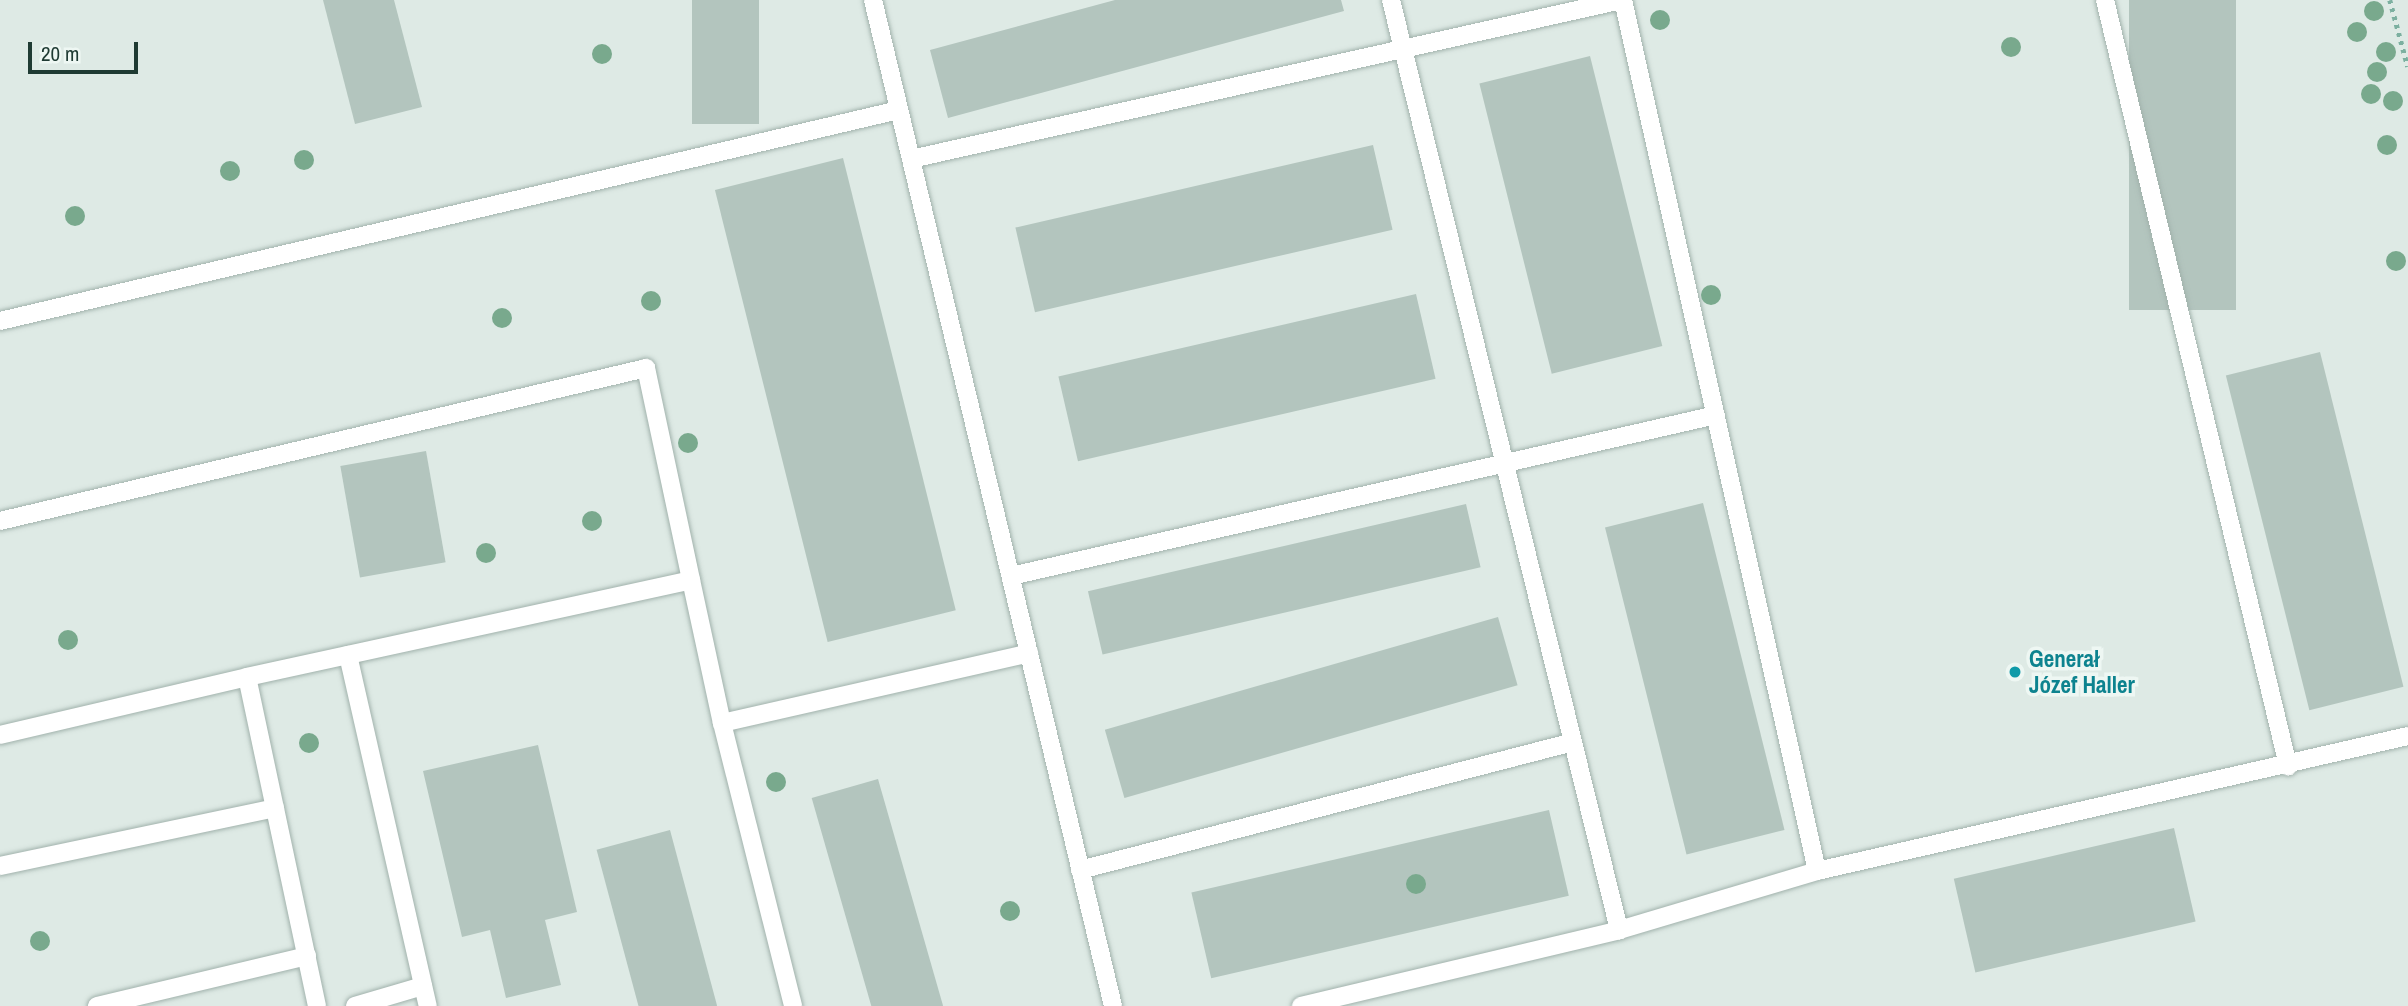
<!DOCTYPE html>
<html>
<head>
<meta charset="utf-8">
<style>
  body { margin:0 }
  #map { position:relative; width:2408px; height:1006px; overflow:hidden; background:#deeae5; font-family:"Archivo Narrow",sans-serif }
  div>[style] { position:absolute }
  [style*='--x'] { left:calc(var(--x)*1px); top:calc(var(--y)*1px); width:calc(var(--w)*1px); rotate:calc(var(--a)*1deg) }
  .building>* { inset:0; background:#b3c5be; transform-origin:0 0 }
  .path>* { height:4.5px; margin-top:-2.25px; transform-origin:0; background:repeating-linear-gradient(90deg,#7cb0a0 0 3.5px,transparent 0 8.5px) }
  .roads { filter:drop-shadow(0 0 2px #a1b2ac) drop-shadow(0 0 2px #a1b2ac) }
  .lane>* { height:18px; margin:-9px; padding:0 9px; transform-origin:9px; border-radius:9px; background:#fff }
  .trees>* { width:20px; height:20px; margin:-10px; border-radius:50%; background:#79a98d }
  .dots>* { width:19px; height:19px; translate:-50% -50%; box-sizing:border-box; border:4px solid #eef7f3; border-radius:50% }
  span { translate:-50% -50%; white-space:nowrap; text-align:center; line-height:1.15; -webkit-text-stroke:7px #eef7f3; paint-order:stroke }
  .culture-label { font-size:23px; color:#0d838f; font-weight:700 }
  .left { translate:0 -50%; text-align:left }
  .scale { position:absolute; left:28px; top:42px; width:110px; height:32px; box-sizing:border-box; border:4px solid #1f3b33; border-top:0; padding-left:9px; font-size:21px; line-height:24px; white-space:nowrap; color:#1f3b33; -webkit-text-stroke:5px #eef7f3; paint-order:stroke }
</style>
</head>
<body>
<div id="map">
  <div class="building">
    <i style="clip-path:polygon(323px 0,394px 0,422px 107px,355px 124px)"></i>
    <i style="left:692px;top:0;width:67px;height:124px"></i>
    <i style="clip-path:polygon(1115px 0,1341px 0,1344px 11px,948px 118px,930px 50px)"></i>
    <i style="left:2129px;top:0;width:107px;height:310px"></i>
    <i style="left:1590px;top:56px;width:299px;height:114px;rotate:76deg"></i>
    <i style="left:1373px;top:145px;width:87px;height:367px;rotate:77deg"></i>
    <i style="left:843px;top:158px;width:466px;height:132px;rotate:76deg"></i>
    <i style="left:1416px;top:294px;width:87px;height:367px;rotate:77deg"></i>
    <i style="left:2320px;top:352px;width:345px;height:97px;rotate:76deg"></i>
    <i style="left:426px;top:451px;width:113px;height:87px;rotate:80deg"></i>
    <i style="left:1703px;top:503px;width:337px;height:101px;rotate:76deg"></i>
    <i style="left:1466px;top:504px;width:65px;height:388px;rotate:77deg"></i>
    <i style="left:1498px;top:617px;width:71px;height:409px;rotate:74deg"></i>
    <i style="clip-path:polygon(538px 745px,577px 912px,545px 920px,561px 985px,506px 998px,490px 930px,462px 937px,423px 771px)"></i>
    <i style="left:878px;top:779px;width:236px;height:69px;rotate:74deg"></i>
    <i style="left:1549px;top:810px;width:88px;height:367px;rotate:77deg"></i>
    <i style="left:2174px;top:828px;width:96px;height:226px;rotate:77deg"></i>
    <i style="left:670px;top:830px;width:182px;height:76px;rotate:75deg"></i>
  </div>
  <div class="path">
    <i style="--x:2390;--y:0;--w:69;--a:75"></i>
  </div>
  <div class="roads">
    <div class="lane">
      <i style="--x:873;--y:0;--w:1034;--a:76.58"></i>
      <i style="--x:1391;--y:0;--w:958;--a:76.22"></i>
      <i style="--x:1619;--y:930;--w:207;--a:-16.6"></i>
      <i style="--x:1817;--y:871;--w:606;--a:-12.87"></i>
      <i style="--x:1623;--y:0;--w:892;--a:77.44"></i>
      <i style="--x:2105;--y:0;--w:788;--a:76.56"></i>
      <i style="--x:911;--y:159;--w:729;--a:-12.61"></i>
      <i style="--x:0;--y:321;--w:923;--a:-13.21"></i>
      <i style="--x:0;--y:521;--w:664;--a:-13.32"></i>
      <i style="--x:646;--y:368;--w:217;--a:78"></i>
      <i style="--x:1011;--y:576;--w:723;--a:-12.86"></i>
      <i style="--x:348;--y:655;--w:360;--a:77.2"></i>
      <i style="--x:722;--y:723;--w:292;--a:75.9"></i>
      <i style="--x:0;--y:735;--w:254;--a:-13.2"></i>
      <i style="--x:0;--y:866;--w:281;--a:-11.9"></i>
      <i style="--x:1080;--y:870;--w:509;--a:-14.55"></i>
      <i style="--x:97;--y:1006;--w:216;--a:-13.4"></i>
      <i style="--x:317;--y:1006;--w:336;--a:-102"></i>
      <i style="--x:247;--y:677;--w:454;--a:-12.3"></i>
      <i style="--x:691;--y:580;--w:146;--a:77.8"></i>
      <i style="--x:722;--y:723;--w:315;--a:-12.8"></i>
      <i style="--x:355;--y:1006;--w:71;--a:-16.4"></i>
      <i style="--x:1301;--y:1006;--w:327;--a:-13.4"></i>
    </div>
  </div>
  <div class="trees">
    <i style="left:2374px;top:11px"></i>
    <i style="left:1660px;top:20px"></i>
    <i style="left:2357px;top:32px"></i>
    <i style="left:2011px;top:47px"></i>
    <i style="left:2386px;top:52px"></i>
    <i style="left:602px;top:54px"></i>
    <i style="left:2377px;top:72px"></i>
    <i style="left:2371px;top:94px"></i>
    <i style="left:2393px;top:101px"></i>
    <i style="left:2387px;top:145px"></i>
    <i style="left:304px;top:160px"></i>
    <i style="left:230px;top:171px"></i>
    <i style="left:75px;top:216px"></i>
    <i style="left:2396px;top:261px"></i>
    <i style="left:1711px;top:295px"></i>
    <i style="left:651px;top:301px"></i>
    <i style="left:502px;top:318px"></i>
    <i style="left:688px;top:443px"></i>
    <i style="left:592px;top:521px"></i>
    <i style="left:486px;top:553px"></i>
    <i style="left:68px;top:640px"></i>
    <i style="left:309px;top:743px"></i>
    <i style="left:776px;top:782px"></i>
    <i style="left:1416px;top:884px"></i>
    <i style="left:1010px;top:911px"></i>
    <i style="left:40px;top:941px"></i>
  </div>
  <div class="dots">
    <i style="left:2015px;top:672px;background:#0f9aa8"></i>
  </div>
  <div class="culture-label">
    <span class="left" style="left:2029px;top:672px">Generał<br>Józef Haller</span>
  </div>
  <div class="scale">20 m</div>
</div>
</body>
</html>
